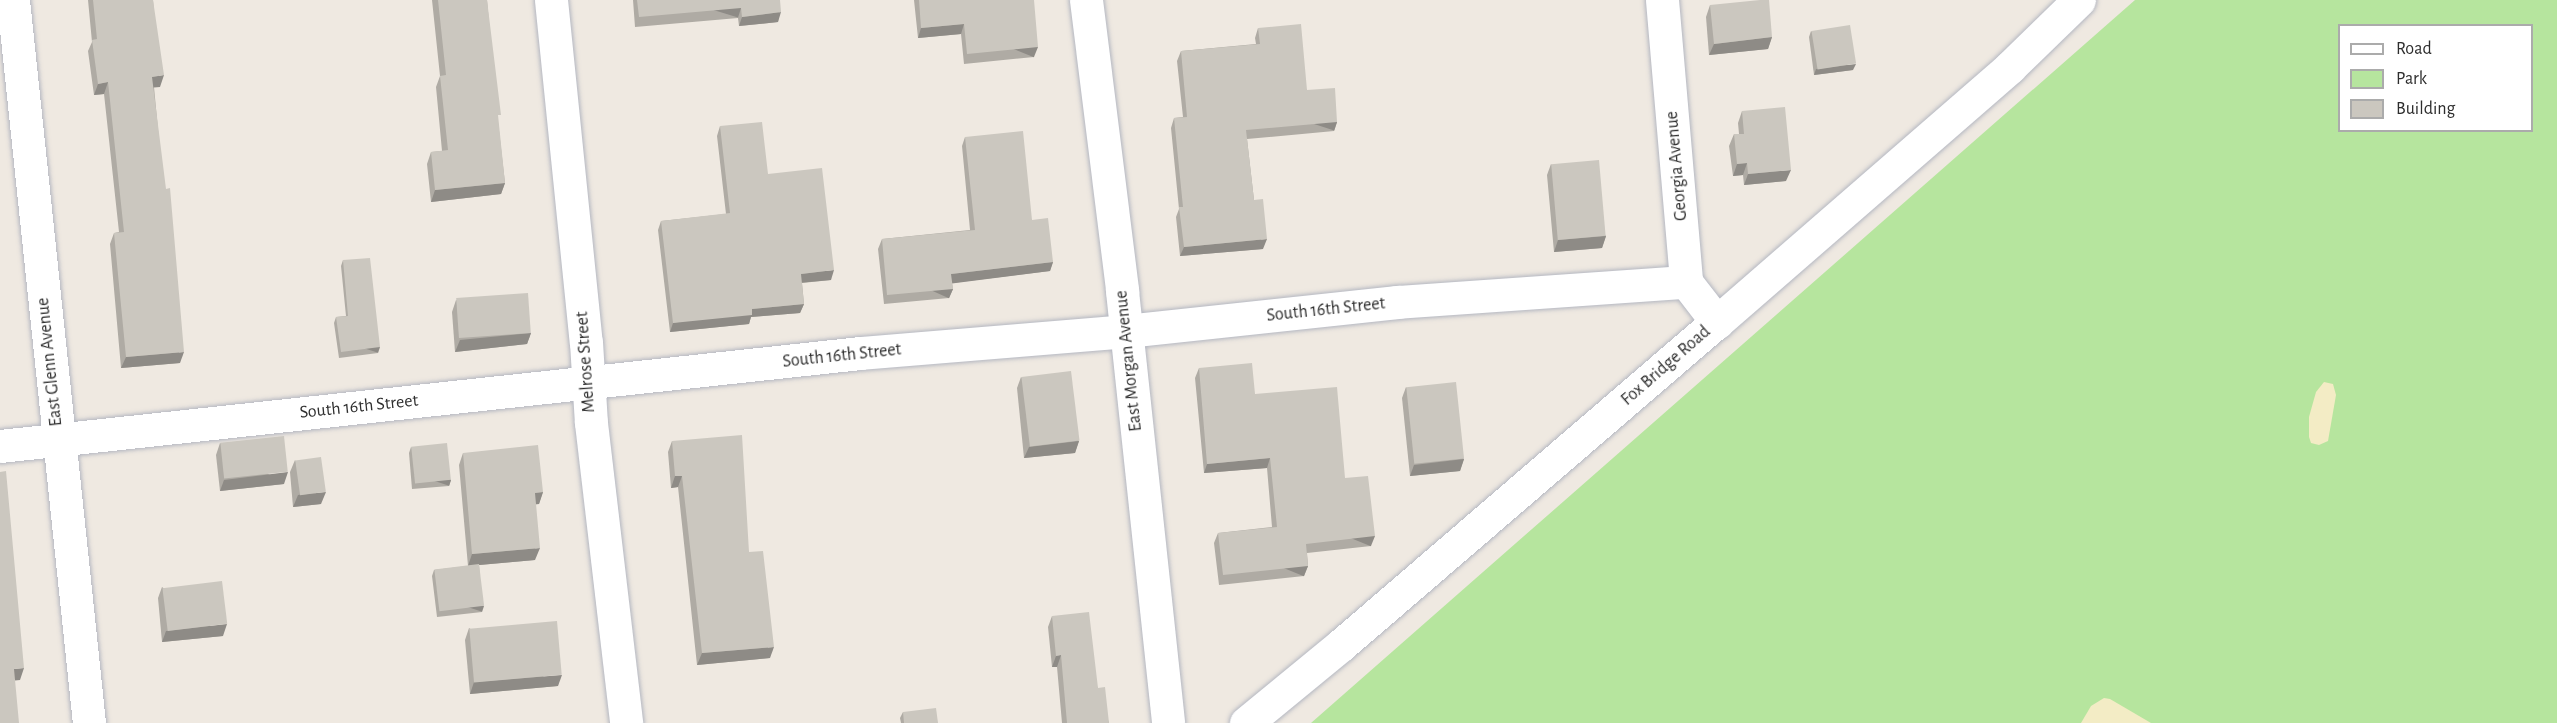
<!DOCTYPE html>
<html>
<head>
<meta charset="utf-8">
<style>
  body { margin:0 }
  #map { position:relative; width:2557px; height:723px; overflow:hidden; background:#efe9e1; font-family:"Alegreya Sans",sans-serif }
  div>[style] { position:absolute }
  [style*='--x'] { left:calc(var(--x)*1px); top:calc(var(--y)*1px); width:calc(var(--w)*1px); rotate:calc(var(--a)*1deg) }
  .green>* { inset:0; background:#b6e59e }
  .sand>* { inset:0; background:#f3ecc5 }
  .roads { filter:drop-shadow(0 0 2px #b4b7c1) drop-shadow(0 0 2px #b4b7c1) }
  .street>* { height:33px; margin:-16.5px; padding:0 16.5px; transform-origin:16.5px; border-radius:16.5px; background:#fff }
  .wall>* { inset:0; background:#afaba4 }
  .shaded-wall>* { inset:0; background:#8e8b86; transform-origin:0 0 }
  .building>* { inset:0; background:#cbc7bf; transform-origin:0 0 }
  span { translate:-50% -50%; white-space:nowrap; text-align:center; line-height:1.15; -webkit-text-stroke:6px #fff; paint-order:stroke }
  .street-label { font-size:18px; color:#2e2e2e }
  .legend { position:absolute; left:2338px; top:24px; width:195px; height:108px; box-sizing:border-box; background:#fff; border:2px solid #ababab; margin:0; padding:8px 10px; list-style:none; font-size:18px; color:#2e2e2e }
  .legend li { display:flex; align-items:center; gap:12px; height:30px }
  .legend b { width:30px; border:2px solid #ababab }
</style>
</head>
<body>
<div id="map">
  <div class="green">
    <i style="clip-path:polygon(evenodd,2135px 0,2557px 0,2557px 723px,1311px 723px,2135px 0,2340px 26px,2532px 26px,2532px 130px,2340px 130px,2340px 26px)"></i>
  </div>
  <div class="sand">
    <i style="clip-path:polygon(2324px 382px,2333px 384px,2336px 395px,2328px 441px,2319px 445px,2311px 443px,2309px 437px,2309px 417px,2316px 392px)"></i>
    <i style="clip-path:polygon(2104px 698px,2110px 699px,2151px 723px,2081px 723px,2091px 706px)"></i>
  </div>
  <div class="roads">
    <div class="street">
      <i style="--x:13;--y:0;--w:727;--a:84"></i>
      <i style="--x:551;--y:0;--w:344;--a:84.2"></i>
      <i style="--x:586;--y:342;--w:81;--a:86.5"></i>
      <i style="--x:591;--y:423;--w:302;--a:83.3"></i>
      <i style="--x:1086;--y:0;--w:293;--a:82.9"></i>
      <i style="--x:1122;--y:291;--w:434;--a:83.9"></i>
      <i style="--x:1662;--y:0;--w:283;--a:85.1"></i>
      <i style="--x:1686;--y:282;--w:51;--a:52.2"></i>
      <i style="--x:0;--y:446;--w:865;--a:-6.17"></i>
      <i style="--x:860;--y:353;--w:267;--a:-4.7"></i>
      <i style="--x:1126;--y:331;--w:273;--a:-6.1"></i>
      <i style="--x:1397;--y:302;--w:290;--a:-4"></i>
      <i style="--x:1246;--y:723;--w:123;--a:-39.4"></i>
      <i style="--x:1341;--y:645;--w:496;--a:-40.7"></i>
      <i style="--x:1717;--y:322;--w:388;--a:-41"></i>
      <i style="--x:2010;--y:67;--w:96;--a:-44.2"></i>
    </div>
  </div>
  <div class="wall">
    <i style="clip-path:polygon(88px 0,153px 0,160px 87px,154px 87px,180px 363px,121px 368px,110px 244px,114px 233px,119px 232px,104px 94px,94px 95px,88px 51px,92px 42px)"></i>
    <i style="clip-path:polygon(432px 0,487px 0,498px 122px,505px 183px,501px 194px,431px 202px,427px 164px,431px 152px,442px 151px,436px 87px,440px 76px)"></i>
    <i style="clip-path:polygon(633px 0,780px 0,778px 22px,739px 26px,738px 18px,635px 27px)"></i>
    <i style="clip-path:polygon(914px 0,1034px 0,1034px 57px,964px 64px,961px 34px,918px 38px)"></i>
    <i style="clip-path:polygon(1710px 5px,1772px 37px,1768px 49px,1709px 55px,1706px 17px)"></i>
    <i style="clip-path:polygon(1258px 28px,1307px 90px,1337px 122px,1334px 131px,1247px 139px,1254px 200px,1263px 249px,1180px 256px,1176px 217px,1179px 209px,1171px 128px,1174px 118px,1183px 117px,1177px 61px,1181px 51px,1256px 44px,1255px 38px)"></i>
    <i style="clip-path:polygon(1811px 31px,1853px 70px,1814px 75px,1809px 37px)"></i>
    <i style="clip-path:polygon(1742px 111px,1786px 181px,1744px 185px,1743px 175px,1733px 176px,1729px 146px,1734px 134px,1739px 134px,1738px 123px)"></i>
    <i style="clip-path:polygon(720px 126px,768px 174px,831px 280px,802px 283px,804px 304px,800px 313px,751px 317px,749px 324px,670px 332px,658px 230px,661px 221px,726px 214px,717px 136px)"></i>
    <i style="clip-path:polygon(965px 137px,1032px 220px,1053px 262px,1050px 271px,952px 283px,953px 289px,949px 298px,884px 304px,878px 249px,882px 239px,970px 230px,962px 146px)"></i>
    <i style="clip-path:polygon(1551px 164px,1606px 236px,1602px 248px,1554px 252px,1547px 175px)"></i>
    <i style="clip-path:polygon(343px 260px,378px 353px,339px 358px,334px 323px,336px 317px,346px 316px,341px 266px)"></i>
    <i style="clip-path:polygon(456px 300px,531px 333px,527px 344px,455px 352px,452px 312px)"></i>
    <i style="clip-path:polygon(1199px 368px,1255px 394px,1345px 478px,1371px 546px,1307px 553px,1308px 566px,1304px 576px,1219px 585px,1214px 543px,1218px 533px,1272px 527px,1267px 468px,1204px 473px,1195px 378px)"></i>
    <i style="clip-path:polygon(1021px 377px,1079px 441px,1075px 453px,1024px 458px,1017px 388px)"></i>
    <i style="clip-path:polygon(1406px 387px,1464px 459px,1460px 471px,1410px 476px,1402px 398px)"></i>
    <i style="clip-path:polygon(672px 441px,749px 552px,770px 658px,697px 665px,678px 487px,671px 488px,668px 452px)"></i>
    <i style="clip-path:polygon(220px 443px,284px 484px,220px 491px,216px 455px)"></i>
    <i style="clip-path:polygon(411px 447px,451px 480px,449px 486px,412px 489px,409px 453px)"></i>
    <i style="clip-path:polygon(463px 453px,543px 492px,539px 504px,536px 504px,535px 560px,479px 565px,482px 612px,437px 617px,432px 576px,434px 570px,468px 566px,459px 465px)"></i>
    <i style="clip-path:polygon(295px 460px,321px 504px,293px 507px,290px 472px)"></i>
    <i style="clip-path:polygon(162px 587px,223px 636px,162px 642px,158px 598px)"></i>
    <i style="clip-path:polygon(1052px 616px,1098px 688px,1109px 723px,1062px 723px,1057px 667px,1052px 667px,1048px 627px)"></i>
    <i style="clip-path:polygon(469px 628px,558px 686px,470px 694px,465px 640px)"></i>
    <i style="clip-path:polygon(903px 712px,938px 723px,901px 723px,900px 718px)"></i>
  </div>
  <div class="shaded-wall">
    <i style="left:741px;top:8px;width:10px;height:102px;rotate:107deg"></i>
    <i style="clip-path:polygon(781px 12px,778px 22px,739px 26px,742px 17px)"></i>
    <i style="clip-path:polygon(964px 24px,961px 34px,918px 38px,921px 28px)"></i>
    <i style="clip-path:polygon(1772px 37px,1768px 49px,1709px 55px,1714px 44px)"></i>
    <i style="left:1038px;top:47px;width:11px;height:71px;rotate:112deg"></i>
    <i style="clip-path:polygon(1856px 64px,1853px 70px,1814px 75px,1816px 69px)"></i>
    <i style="clip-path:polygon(164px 75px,160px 87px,148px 88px,152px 77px)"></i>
    <i style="clip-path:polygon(108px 82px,104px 94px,94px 95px,98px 84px)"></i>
    <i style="left:1337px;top:122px;width:9px;height:91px;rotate:108deg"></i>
    <i style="clip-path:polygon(1747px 163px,1743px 175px,1733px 176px,1737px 164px)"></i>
    <i style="clip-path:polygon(1791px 170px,1786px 181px,1744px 185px,1748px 174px)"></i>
    <i style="clip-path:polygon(505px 183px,501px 194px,431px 202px,435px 190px)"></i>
    <i style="clip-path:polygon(1606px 236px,1602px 248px,1554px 252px,1558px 240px)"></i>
    <i style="clip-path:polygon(1267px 239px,1263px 249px,1180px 256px,1184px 247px)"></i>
    <i style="clip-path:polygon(1053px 262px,1050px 271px,948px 284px,951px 274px)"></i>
    <i style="clip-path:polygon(834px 270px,831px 280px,798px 283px,801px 274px)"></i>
    <i style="left:953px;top:289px;width:10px;height:66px;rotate:114deg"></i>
    <i style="clip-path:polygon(804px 304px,800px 313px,751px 317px,749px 324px,670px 332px,673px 323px,752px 309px)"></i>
    <i style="clip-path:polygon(531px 333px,527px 344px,455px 352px,460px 340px)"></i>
    <i style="left:380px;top:347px;width:6px;height:39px;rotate:108deg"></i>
    <i style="clip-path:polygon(184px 352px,180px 363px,121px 368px,126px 357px)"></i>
    <i style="clip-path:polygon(1079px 441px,1075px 453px,1024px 458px,1029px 447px)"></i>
    <i style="clip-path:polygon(1270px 458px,1267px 468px,1204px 473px,1207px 464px)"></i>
    <i style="clip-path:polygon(1464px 459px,1460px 471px,1410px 476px,1414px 465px)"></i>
    <i style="clip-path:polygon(288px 472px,284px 484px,220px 491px,224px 480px)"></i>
    <i style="clip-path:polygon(675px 476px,682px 476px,678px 487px,671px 488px)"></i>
    <i style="left:451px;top:480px;width:6px;height:37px;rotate:108deg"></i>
    <i style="clip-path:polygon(326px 492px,321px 504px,293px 507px,298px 495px)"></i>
    <i style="clip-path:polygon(543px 492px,539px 504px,531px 505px,535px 493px)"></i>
    <i style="left:1375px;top:536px;width:11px;height:69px;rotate:112deg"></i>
    <i style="clip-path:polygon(540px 548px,535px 560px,468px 566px,472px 554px)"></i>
    <i style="left:1308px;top:566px;width:11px;height:85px;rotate:112deg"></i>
    <i style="left:484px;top:606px;width:6px;height:45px;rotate:108deg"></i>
    <i style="clip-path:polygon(227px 624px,223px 636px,162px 642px,166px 631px)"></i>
    <i style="clip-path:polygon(774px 647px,770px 658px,697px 665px,702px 653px)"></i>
    <i style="clip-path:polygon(1061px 655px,1057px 667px,1052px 667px,1056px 656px)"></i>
    <i style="clip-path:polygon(24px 668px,20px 680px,10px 681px,14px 669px)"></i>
    <i style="clip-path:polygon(562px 675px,558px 686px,470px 694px,474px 682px)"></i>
  </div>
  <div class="building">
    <i style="clip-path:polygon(93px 0,153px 0,164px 75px,152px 77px,166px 189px,170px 188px,184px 352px,126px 357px,114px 233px,124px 232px,108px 82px,98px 84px,92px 40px,97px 39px)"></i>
    <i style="clip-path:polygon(438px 0,487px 0,501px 115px,498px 115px,505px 183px,435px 190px,431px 152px,448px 150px,440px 76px,446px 75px)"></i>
    <i style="clip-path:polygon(637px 0,780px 0,781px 12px,742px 17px,741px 8px,639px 17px)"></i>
    <i style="clip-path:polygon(919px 0,1034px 0,1038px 47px,967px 54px,964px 24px,921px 28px)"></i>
    <i style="clip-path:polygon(1760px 0,1769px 0,1772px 37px,1714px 44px,1710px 5px)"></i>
    <i style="clip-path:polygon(1301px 24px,1307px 90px,1335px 88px,1337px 122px,1246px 130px,1254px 200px,1263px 199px,1267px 239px,1184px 247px,1179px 207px,1183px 207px,1174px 118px,1187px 117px,1181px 51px,1260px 44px,1258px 28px)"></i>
    <i style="left:1850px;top:25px;width:39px;height:39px;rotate:81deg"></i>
    <i style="clip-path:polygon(1785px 107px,1791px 170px,1748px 174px,1747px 163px,1737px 164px,1734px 134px,1744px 134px,1742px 111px)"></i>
    <i style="clip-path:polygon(762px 122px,768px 174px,822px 168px,834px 270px,801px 274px,804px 304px,752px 309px,752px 315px,673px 323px,661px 221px,730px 213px,720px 126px)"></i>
    <i style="clip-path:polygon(1023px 131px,1032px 220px,1048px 218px,1053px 262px,951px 274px,953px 289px,887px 295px,882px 239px,975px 230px,965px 137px)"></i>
    <i style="left:1599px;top:160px;width:76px;height:48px;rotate:85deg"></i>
    <i style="clip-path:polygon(370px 258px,380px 347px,341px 352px,336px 317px,348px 316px,343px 260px)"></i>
    <i style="left:528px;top:293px;width:40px;height:72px;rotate:86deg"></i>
    <i style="clip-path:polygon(1252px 363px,1255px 394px,1337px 387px,1345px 478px,1368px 476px,1375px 536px,1306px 544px,1308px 566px,1223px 575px,1218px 533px,1277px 527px,1270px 458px,1207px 464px,1199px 368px)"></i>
    <i style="left:1071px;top:371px;width:70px;height:50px;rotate:83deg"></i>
    <i style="left:1456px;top:382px;width:77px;height:50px;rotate:84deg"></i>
    <i style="clip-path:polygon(742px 435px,749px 552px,763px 551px,774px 647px,702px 653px,682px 476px,675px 476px,672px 441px)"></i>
    <i style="left:284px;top:436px;width:36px;height:64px;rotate:84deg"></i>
    <i style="left:447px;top:443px;width:37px;height:36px;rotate:84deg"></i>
    <i style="clip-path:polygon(538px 445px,543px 492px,535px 493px,540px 548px,472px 554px,463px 453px)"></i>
    <i style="left:321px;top:457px;width:35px;height:26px;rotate:82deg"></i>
    <i style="clip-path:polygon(6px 471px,24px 668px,14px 669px,19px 723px,0 723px,0 472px)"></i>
    <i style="left:479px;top:564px;width:42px;height:45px;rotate:83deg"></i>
    <i style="left:222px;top:581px;width:43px;height:60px;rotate:83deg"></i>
    <i style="clip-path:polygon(1089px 612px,1098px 688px,1105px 687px,1109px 723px,1067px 723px,1061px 655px,1056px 656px,1052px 616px)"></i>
    <i style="left:557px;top:621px;width:54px;height:88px;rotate:85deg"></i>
    <i style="clip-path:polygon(936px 708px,938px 723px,904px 723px,903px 712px)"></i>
  </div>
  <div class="street-label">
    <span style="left:1677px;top:166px;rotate:-95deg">Georgia Avenue</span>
    <span style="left:1326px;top:310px;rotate:-6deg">South 16th Street</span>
    <span style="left:842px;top:356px;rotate:-6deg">South 16th Street</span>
    <span style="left:1129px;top:361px;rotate:-96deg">East Morgan Avenue</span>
    <span style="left:50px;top:362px;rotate:-96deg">East Glenn Avenue</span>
    <span style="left:586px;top:362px;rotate:-94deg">Melrose Street</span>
    <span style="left:1666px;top:366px;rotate:-41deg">Fox Bridge Road</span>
    <span style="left:359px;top:407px;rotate:-6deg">South 16th Street</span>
  </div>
  <ul class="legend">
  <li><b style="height:8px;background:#fff"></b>Road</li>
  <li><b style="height:16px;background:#b6e59e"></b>Park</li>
  <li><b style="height:16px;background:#cbc7bf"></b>Building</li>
  </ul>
</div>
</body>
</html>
